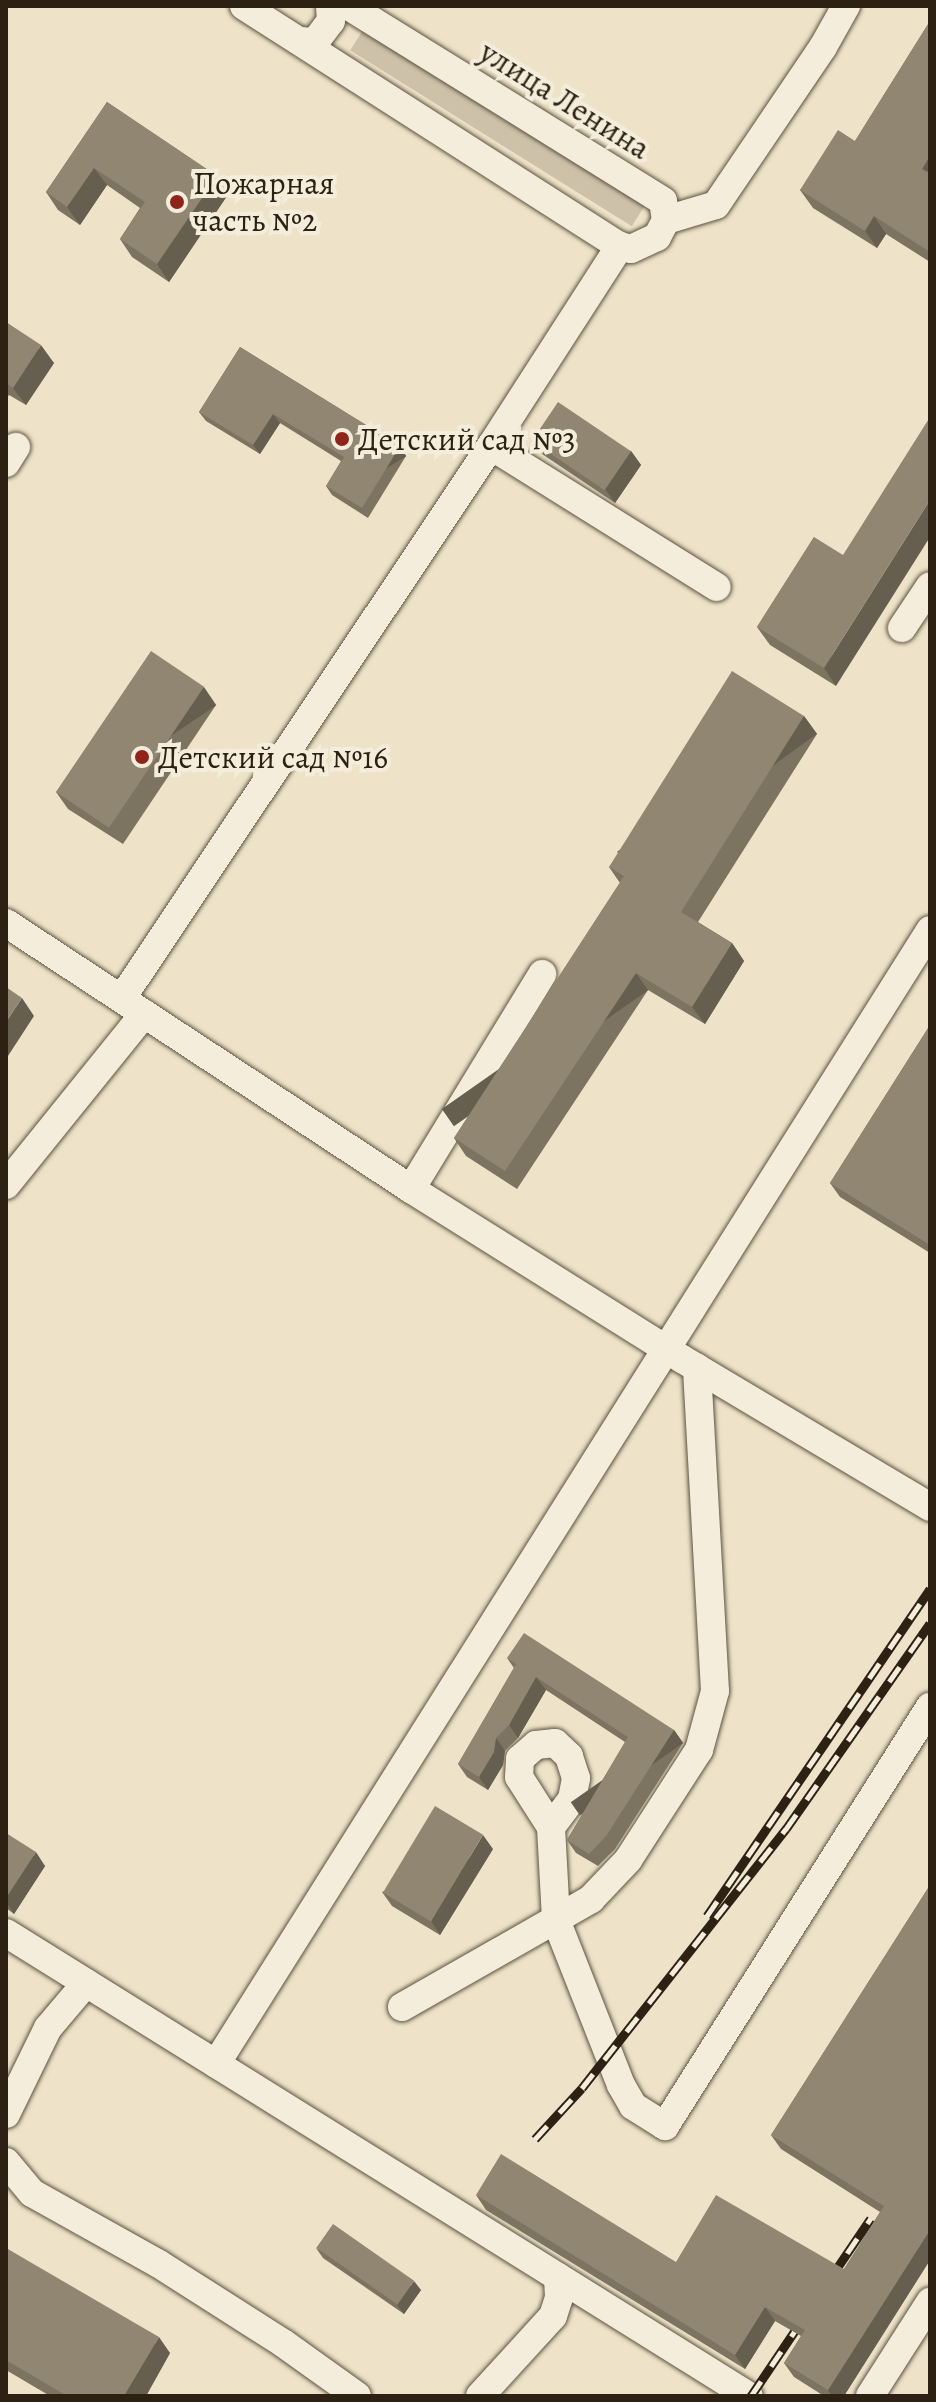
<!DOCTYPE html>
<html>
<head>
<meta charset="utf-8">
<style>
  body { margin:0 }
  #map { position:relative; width:936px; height:2402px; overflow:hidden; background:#eee3c8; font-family:Alegreya,serif }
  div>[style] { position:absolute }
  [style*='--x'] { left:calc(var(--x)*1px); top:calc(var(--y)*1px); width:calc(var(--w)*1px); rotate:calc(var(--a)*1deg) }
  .green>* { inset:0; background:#cdc2a9; transform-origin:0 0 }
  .roads { filter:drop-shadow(0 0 2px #5d5240) drop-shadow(0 0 2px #5d5240) }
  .minor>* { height:28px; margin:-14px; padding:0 14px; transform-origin:14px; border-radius:14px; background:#f4eddb }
  .rail>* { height:9px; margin-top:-4.5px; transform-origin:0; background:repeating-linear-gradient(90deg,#f4eddb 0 18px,#2d2113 0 36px); box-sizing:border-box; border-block:2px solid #2d2113 }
  .wall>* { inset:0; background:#7d7361 }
  .shaded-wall>* { inset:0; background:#665e4f; transform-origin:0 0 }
  .building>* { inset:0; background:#918671; transform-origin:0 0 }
  .dots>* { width:22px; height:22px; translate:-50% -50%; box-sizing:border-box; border:4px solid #f4eddb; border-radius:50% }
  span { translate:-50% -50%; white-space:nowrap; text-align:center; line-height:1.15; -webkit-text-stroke:8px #f4eddb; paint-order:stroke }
  .street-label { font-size:32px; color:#2d2113 }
  .poi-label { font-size:32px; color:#2d2113 }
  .left { translate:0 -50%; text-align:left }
  .frame { position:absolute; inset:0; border:8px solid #2d2113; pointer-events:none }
</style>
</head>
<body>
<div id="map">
  <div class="green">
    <i style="left:363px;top:30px;width:332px;height:24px;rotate:32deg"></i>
  </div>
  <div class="roads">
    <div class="minor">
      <i style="--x:244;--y:6;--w:446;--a:32.6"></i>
      <i style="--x:620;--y:246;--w:11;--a:15"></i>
      <i style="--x:631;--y:249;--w:29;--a:-25"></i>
      <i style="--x:657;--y:237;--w:19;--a:-62"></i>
      <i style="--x:666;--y:220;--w:19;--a:-99"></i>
      <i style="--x:663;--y:201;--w:370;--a:-148.2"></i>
      <i style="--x:300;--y:41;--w:15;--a:4"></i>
      <i style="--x:315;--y:42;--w:26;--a:-53"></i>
      <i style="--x:331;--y:21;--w:15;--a:-94"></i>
      <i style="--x:666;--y:220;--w:52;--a:-16.7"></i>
      <i style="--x:716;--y:205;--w:191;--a:-55.9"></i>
      <i style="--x:823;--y:47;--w:47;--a:-60.7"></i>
      <i style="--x:491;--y:446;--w:238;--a:-57.2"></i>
      <i style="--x:6;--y:463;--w:19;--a:-58"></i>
      <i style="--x:902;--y:628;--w:50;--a:-56.3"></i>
      <i style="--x:6;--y:923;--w:485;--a:33.3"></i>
      <i style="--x:411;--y:1189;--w:320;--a:32.1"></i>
      <i style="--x:682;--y:1359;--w:289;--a:30.8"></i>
      <i style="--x:122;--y:998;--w:664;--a:-56.24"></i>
      <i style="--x:491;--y:446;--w:266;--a:32"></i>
      <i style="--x:6;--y:1185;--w:220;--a:-51.1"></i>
      <i style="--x:411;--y:1189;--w:252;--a:-58.6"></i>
      <i style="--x:551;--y:1827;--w:35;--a:-53"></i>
      <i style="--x:572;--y:1799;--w:21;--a:-79"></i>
      <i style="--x:576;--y:1778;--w:23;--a:-108"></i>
      <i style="--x:569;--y:1756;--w:19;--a:-137"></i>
      <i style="--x:555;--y:1743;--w:19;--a:174"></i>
      <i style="--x:536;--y:1745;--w:21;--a:139"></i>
      <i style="--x:520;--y:1759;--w:18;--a:93"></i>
      <i style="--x:519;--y:1777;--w:59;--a:57.4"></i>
      <i style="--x:551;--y:1827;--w:93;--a:86.9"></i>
      <i style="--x:556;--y:1920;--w:177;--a:68.5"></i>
      <i style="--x:621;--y:2085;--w:24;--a:60"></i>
      <i style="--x:633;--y:2106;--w:38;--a:32"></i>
      <i style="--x:665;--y:2126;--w:496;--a:-57.7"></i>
      <i style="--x:6;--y:1933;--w:875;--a:31.93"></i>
      <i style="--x:402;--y:2007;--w:218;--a:-29.7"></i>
      <i style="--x:591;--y:1899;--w:54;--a:-46.5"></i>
      <i style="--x:628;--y:1860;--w:131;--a:-57.2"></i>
      <i style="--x:699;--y:1750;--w:61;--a:-74.8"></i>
      <i style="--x:715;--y:1691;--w:324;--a:-93.2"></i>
      <i style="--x:216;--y:2064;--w:1340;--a:-57.8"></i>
      <i style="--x:6;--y:2114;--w:96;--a:-64"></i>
      <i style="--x:48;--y:2028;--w:59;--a:-49.8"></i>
      <i style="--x:6;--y:2162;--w:40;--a:50"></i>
      <i style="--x:32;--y:2193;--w:145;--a:29.2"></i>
      <i style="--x:159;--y:2264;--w:147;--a:32.5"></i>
      <i style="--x:283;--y:2343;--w:91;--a:35.6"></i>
      <i style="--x:480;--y:2396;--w:108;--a:-47.6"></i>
      <i style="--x:553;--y:2316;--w:20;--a:-72"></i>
      <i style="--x:559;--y:2297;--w:20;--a:-93"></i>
      <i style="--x:870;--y:2396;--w:112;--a:-57.4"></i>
    </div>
  </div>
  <div class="rail">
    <i style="--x:707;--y:1916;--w:396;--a:-55.7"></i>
    <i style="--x:535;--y:2139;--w:69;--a:-47.3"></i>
    <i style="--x:582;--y:2088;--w:330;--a:-51.8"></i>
    <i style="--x:786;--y:1829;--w:251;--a:-55"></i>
    <i style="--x:827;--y:2283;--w:78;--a:-55.9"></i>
    <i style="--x:751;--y:2396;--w:100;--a:-56"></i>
  </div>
  <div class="wall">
    <i style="clip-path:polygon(930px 21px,930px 262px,886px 234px,877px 248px,813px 208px,800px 190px,855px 141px)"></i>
    <i style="clip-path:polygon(107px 102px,217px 176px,229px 193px,169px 282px,132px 257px,120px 239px,140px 208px,107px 185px,80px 225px,58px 210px,46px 192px)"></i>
    <i style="clip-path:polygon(6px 322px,54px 363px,26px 405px,9px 395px,6px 399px)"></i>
    <i style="clip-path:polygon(240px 347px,400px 446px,406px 456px,368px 518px,332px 495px,326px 486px,341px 461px,280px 423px,260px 454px,206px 421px,199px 412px)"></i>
    <i style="clip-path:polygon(532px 441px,631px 451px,641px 465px,615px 503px,542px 454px)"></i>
    <i style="clip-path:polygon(814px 537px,836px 686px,770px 645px,757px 627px)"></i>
    <i style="clip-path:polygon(216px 705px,123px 844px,68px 809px,56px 792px)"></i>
    <i style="clip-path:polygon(804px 716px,817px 734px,698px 922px,732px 943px,744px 961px,705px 1024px,648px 990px,517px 1189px,466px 1156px,454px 1138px,620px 883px,609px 867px)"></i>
    <i style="clip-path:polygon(930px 1025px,930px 1253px,840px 1197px,830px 1183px)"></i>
    <i style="clip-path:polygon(507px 1658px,674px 1730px,683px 1743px,615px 1849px,598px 1866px,576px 1853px,567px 1840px,625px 1742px,546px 1690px,518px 1738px,505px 1751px,503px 1765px,488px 1790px,467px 1777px,458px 1764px,514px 1668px)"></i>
    <i style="clip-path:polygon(6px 1833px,45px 1866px,14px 1914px,6px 1908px)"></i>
    <i style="clip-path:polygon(493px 1849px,440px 1935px,392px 1906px,382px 1892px)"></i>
    <i style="clip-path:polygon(930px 1885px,930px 2260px,844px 2396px,824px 2396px,794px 2377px,784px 2363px,801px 2336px,775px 2321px,745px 2369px,486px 2210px,476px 2195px,676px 2262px,844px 2269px,880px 2212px,781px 2149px,771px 2135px)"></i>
    <i style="clip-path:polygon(6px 2248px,170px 2353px,146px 2396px,50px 2396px,6px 2370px)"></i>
    <i style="clip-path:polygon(316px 2248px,421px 2290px,404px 2314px,323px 2258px)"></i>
  </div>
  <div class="shaded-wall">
    <i style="clip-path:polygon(930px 156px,930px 180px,922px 169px)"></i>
    <i style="clip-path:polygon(94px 168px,107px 185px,80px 225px,67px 207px)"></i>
    <i style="clip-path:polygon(217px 176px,229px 193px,169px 282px,157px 264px)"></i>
    <i style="clip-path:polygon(874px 216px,886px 234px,877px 248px,865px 231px)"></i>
    <i style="clip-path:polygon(41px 345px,54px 363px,26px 405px,13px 388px)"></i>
    <i style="clip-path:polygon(273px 414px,280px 423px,260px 454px,253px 445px)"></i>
    <i style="left:400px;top:446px;width:12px;height:73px;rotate:59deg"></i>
    <i style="clip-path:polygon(631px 451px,641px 465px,615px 503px,605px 489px)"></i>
    <i style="clip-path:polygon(930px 500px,930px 537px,836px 686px,824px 668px)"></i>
    <i style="left:204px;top:687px;width:22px;height:167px;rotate:56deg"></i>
    <i style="left:804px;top:716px;width:22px;height:231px;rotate:54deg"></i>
    <i style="clip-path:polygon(732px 943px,744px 961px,705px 1024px,692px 1007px)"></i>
    <i style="left:636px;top:973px;width:21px;height:237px;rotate:55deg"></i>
    <i style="clip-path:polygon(22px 998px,34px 1016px,6px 1059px,6px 1022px)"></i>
    <i style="clip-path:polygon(536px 1677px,546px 1690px,518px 1738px,509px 1725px)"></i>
    <i style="left:674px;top:1730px;width:16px;height:126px;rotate:55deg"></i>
    <i style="clip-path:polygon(496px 1738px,505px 1751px,503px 1765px,488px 1790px,479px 1777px)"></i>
    <i style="clip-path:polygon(483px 1835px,493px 1849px,440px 1935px,431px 1921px)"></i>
    <i style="clip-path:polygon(36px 1852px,45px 1866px,14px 1914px,6px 1902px,6px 1898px)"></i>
    <i style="clip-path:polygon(930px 2230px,930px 2260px,844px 2396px,832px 2396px,828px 2390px)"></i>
    <i style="clip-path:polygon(414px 2281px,421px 2290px,404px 2314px,397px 2305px)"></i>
    <i style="clip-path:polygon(765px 2307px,775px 2321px,745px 2369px,735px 2355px)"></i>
    <i style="clip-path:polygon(159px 2337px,170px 2353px,146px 2396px,124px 2396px)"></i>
  </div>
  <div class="building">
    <i style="clip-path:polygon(930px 21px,930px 156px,922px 169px,930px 173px,930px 252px,874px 216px,865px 231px,800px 190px,838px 130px,855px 141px)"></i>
    <i style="clip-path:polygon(107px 102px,217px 176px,157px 264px,120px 239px,145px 202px,94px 168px,67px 207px,46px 192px)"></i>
    <i style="clip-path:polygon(6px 322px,41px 345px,13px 388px,6px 383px)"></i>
    <i style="clip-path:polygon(240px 347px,400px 446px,362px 508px,326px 486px,344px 457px,273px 414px,253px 445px,199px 412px)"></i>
    <i style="left:558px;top:402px;width:88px;height:47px;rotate:34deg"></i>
    <i style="clip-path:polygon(930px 417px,930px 500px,824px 668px,757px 627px,814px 537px,843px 555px)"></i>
    <i style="left:151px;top:651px;width:64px;height:170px;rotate:34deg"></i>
    <i style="clip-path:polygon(732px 671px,804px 716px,681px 912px,732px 943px,692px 1007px,636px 973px,505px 1171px,454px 1138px,624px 876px,609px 867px)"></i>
    <i style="clip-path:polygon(6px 987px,22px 998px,6px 1022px)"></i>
    <i style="clip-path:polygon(930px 1025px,930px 1245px,830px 1183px)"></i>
    <i style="clip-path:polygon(524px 1633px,674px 1730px,606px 1836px,589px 1854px,567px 1840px,628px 1737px,536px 1677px,509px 1725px,496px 1738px,494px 1752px,479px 1777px,458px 1764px,516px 1664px,507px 1658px)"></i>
    <i style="left:435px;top:1806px;width:56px;height:101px;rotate:31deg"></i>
    <i style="clip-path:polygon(6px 1833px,36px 1852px,6px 1898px)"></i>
    <i style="clip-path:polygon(930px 1885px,930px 2230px,828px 2390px,784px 2363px,805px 2330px,765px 2307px,735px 2355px,476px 2195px,501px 2154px,676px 2262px,716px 2195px,844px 2269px,884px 2206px,771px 2135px)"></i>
    <i style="left:333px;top:2224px;width:99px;height:29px;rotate:35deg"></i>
    <i style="clip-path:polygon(6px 2248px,159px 2337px,124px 2396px,67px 2396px,6px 2360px)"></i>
  </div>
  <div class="dots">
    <i style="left:177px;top:202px;background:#8f2418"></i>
    <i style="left:342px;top:439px;background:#8f2418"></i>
    <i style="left:142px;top:757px;background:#8f2418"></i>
  </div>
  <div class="street-label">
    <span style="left:565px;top:100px;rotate:32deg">улица Ленина</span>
  </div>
  <div class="poi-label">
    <span class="left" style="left:193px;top:202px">Пожарная<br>часть №2</span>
    <span class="left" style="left:358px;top:439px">Детский сад №3</span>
    <span class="left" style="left:158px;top:757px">Детский сад №16</span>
  </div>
  <div class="frame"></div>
</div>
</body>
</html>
